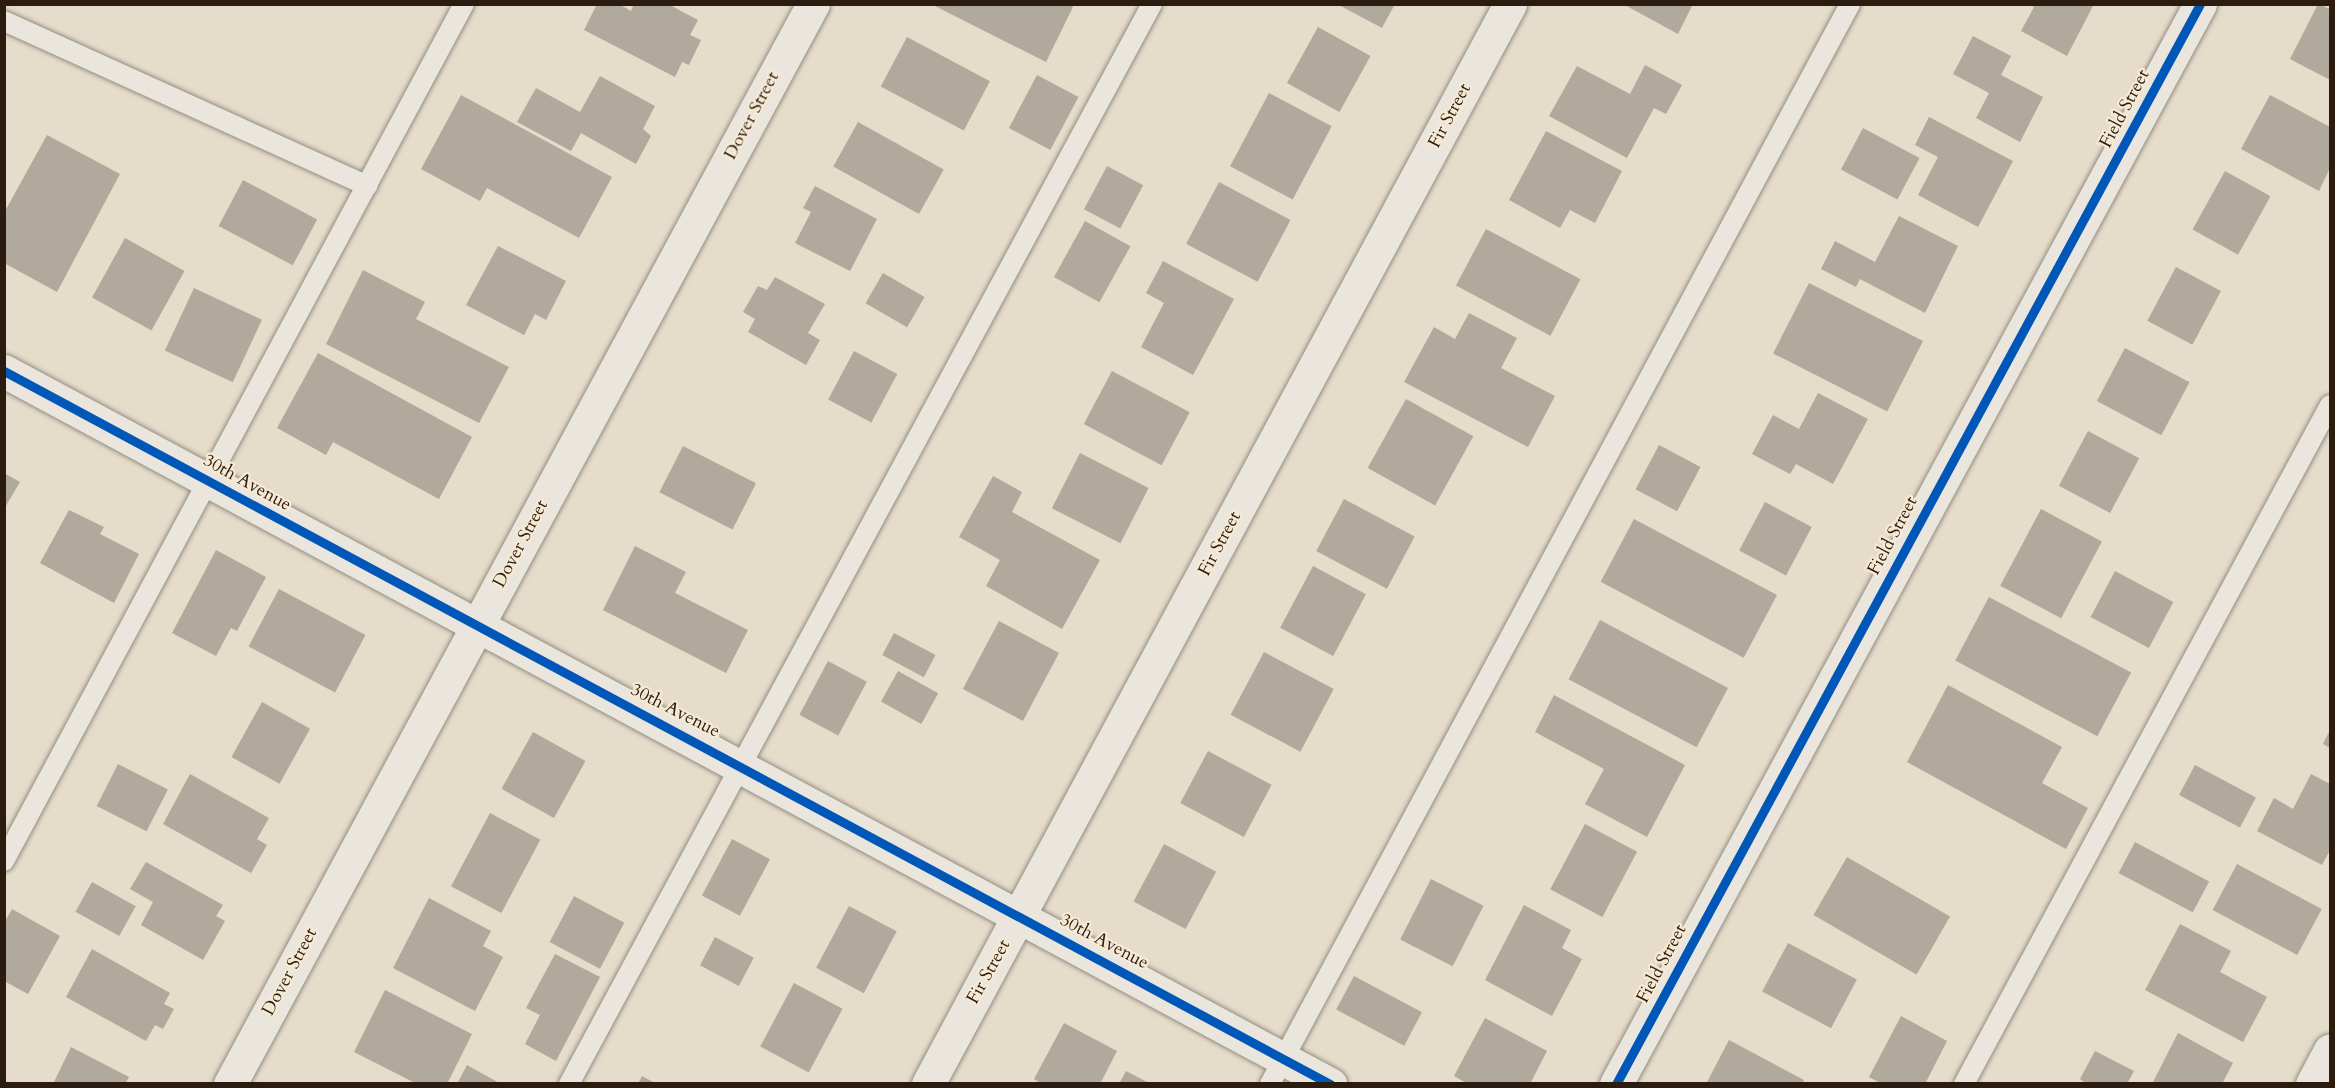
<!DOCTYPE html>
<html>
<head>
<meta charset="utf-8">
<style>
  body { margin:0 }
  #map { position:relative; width:2335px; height:1088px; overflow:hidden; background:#e5dcca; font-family:Cardo,serif }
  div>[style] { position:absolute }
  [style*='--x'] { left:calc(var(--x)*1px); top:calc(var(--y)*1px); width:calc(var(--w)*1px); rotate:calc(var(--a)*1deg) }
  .building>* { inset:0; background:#b0a99c; transform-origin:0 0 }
  .roads { filter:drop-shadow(0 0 2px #948d81) drop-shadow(0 0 2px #948d81) }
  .service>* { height:20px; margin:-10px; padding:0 10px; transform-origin:10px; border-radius:10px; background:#eae5dd }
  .minor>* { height:33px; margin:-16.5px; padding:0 16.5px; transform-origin:16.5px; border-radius:16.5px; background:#eae5dd }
  .tertiary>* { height:33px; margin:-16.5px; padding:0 16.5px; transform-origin:16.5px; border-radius:16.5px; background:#eae5dd }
  .cycleway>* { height:9px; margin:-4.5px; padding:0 4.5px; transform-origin:4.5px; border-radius:4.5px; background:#0057b8 }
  span { translate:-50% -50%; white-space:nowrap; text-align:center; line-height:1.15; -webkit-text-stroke:4.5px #f6ead5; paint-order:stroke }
  .street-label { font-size:18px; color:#2c1c0f }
  .frame { position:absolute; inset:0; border:6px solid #2c1c0f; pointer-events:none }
</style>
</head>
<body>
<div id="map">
  <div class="building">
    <i style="clip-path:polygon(597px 4px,619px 4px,631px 11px,634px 4px,668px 4px,698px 20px,690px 35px,701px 40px,689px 65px,682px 62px,675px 77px,584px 30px)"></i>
    <i style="clip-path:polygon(931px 4px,1068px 4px,1073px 7px,1046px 62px)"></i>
    <i style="clip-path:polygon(1337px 4px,1395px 4px,1382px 28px)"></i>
    <i style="clip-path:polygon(1623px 4px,1693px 4px,1678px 34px)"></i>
    <i style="clip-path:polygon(2028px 4px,2094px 4px,2067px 56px,2021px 31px,2034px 7px)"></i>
    <i style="clip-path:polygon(2318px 4px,2330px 9px,2330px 80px,2290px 59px)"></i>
    <i style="left:1318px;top:27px;width:60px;height:64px;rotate:29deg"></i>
    <i style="clip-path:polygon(1973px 36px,2011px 56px,2001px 75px,2043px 97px,2020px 142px,1976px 118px,1989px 93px,1953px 74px)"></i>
    <i style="left:907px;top:37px;width:94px;height:56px;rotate:28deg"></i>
    <i style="clip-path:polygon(1645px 65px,1682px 85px,1666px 114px,1654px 108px,1627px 158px,1549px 116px,1577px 66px,1630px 94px)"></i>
    <i style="left:1037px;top:75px;width:47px;height:60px;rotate:28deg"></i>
    <i style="clip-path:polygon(600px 76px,655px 106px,643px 129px,651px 136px,636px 164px,581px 133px,571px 151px,517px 122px,536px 88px,580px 112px)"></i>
    <i style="left:1269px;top:93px;width:71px;height:83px;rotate:28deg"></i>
    <i style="clip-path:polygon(461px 95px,612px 177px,579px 238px,487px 188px,480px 201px,421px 169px)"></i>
    <i style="clip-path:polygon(2270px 95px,2330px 127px,2330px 168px,2319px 191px,2241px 149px)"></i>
    <i style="clip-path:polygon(1929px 117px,2013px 161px,1978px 227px,1918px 195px,1938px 157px,1915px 145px)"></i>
    <i style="left:858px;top:122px;width:98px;height:51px;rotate:29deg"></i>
    <i style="left:1863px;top:128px;width:64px;height:47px;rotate:28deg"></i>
    <i style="clip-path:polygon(1546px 131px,1622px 171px,1595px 223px,1570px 210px,1560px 228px,1509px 200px)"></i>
    <i style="clip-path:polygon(47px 135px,120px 174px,57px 292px,4px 263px,4px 213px)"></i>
    <i style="left:1107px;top:166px;width:41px;height:49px;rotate:28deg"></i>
    <i style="left:2225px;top:171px;width:52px;height:67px;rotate:29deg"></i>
    <i style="left:243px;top:180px;width:84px;height:52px;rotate:28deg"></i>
    <i style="left:1219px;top:182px;width:81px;height:70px;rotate:28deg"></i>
    <i style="clip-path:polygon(815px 186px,877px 219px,850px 271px,795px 243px,811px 212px,803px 208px)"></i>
    <i style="clip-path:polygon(1899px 216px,1958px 246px,1925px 313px,1860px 279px,1856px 287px,1821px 269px,1835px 241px,1875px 262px)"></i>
    <i style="left:1085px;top:221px;width:52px;height:64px;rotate:29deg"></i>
    <i style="left:1486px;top:229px;width:107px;height:64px;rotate:28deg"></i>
    <i style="left:125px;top:238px;width:68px;height:68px;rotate:29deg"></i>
    <i style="clip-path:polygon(498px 246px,566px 281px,546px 320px,535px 314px,524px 335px,466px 305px)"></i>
    <i style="clip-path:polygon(1163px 261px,1234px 299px,1193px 375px,1141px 347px,1164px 303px,1146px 293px)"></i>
    <i style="left:2176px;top:267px;width:51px;height:61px;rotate:28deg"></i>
    <i style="clip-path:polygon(363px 270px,425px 302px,416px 319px,509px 367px,479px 423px,326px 344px)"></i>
    <i style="left:883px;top:273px;width:48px;height:35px;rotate:30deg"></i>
    <i style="clip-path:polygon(775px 277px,825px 304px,808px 333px,820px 340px,806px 365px,748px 332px,755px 319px,743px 312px,758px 286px,767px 290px)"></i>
    <i style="left:1809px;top:283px;width:128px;height:79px;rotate:27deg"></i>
    <i style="left:194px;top:288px;width:75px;height:69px;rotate:25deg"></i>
    <i style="clip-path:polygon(1469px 313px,1517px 338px,1501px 368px,1555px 396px,1528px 447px,1404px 382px,1434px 327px,1455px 339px)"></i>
    <i style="left:2125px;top:348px;width:73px;height:60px;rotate:28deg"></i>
    <i style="left:854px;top:351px;width:49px;height:55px;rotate:28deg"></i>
    <i style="clip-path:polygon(318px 353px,472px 437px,439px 499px,333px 442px,326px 455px,277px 428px)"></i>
    <i style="left:1112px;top:371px;width:88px;height:60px;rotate:28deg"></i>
    <i style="clip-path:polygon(1818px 393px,1868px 419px,1833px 484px,1796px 464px,1790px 474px,1752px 454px,1773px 415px,1799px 429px)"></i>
    <i style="left:1406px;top:399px;width:77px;height:79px;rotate:29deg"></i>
    <i style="left:2088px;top:431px;width:58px;height:62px;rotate:28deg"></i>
    <i style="left:1659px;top:445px;width:47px;height:50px;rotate:28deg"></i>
    <i style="left:683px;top:446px;width:82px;height:52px;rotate:27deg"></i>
    <i style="left:1080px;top:453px;width:77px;height:62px;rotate:27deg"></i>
    <i style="clip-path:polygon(4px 473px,20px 482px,4px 509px)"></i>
    <i style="clip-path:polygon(993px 476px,1022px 492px,1012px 512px,1100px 560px,1062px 629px,986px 586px,1000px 560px,959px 537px)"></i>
    <i style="left:1344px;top:499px;width:80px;height:59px;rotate:28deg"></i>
    <i style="left:1765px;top:502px;width:53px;height:55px;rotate:28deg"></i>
    <i style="left:2041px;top:509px;width:69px;height:87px;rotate:28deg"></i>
    <i style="clip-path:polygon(69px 510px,104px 527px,100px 534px,139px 554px,114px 603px,40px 563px)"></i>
    <i style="left:1634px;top:519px;width:162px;height:71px;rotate:28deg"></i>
    <i style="clip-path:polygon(635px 546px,686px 572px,675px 593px,748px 630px,726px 673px,603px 610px)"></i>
    <i style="clip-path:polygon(216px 550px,266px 577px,237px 631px,231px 628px,216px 656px,172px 633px)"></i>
    <i style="left:1313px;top:566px;width:60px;height:70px;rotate:28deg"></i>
    <i style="left:2115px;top:571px;width:66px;height:52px;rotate:28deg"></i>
    <i style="left:279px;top:589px;width:98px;height:65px;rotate:28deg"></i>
    <i style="left:1989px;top:597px;width:161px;height:72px;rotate:28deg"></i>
    <i style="left:1600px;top:620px;width:145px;height:67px;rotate:28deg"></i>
    <i style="left:999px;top:621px;width:68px;height:77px;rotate:28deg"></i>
    <i style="left:894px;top:633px;width:47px;height:25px;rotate:28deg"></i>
    <i style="left:1264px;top:652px;width:79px;height:71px;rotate:28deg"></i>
    <i style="left:828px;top:661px;width:44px;height:61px;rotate:28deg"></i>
    <i style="left:898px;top:671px;width:46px;height:35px;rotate:29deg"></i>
    <i style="clip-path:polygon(1948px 685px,2062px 747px,2042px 783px,2088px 808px,2066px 849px,1907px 762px)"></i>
    <i style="clip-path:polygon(1554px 695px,1685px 765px,1647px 837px,1585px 804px,1604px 769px,1535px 732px)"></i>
    <i style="left:262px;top:702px;width:55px;height:63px;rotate:29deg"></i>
    <i style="clip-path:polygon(2330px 730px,2330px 748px,2323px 744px)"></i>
    <i style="left:533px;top:732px;width:60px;height:65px;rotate:29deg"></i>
    <i style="left:1208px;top:751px;width:72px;height:59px;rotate:28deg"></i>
    <i style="left:118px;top:764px;width:56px;height:47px;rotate:27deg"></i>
    <i style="left:2195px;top:765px;width:69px;height:34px;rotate:28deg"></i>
    <i style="clip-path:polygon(190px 774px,269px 818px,257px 839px,267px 845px,251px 873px,163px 824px)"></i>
    <i style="clip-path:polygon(2311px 774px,2330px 784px,2330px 850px,2322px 865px,2257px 831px,2274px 798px,2293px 809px)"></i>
    <i style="left:490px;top:813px;width:57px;height:83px;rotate:28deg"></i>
    <i style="left:1585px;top:824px;width:59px;height:74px;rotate:28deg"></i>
    <i style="left:732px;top:839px;width:43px;height:64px;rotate:28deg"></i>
    <i style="left:2135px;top:842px;width:84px;height:35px;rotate:28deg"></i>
    <i style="left:1164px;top:844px;width:59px;height:65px;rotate:28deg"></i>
    <i style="left:1847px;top:857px;width:119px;height:67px;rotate:30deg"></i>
    <i style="clip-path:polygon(146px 862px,223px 905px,216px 916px,225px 921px,203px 960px,141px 925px,153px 902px,130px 889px)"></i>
    <i style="left:2237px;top:864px;width:96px;height:52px;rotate:28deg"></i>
    <i style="left:1431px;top:879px;width:59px;height:68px;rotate:27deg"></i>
    <i style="left:92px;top:882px;width:50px;height:34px;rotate:29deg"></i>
    <i style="left:574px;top:896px;width:57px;height:52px;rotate:28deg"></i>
    <i style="clip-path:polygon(429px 898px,491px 931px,483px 946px,503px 957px,475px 1011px,393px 968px)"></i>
    <i style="clip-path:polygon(1524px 905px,1571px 930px,1562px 948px,1582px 959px,1552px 1016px,1485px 980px)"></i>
    <i style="left:849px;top:906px;width:54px;height:70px;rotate:28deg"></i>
    <i style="clip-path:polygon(12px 909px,60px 936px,28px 994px,4px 981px,4px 923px)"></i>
    <i style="clip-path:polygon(2180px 924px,2231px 951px,2220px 972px,2267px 997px,2243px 1042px,2145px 990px)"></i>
    <i style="left:715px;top:937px;width:44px;height:32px;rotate:28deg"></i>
    <i style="left:1788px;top:943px;width:78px;height:55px;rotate:28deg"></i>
    <i style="clip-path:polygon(92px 949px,170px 993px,164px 1004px,174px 1009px,163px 1029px,155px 1025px,146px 1041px,66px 997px)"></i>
    <i style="clip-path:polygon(555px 954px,600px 977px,556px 1061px,525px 1044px,540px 1015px,526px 1008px)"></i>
    <i style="left:1354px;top:976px;width:77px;height:38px;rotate:28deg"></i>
    <i style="left:794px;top:983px;width:55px;height:72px;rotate:28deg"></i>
    <i style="clip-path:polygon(385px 990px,472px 1034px,447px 1084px,417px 1084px,354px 1052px)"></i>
    <i style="clip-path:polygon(1901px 1016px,1947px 1041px,1925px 1084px,1882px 1084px,1869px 1077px)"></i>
    <i style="clip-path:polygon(1485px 1018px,1547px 1051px,1530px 1084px,1468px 1084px,1454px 1076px)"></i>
    <i style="clip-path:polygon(1064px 1023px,1117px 1051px,1100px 1084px,1042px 1084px,1034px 1079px)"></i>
    <i style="clip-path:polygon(2178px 1033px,2233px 1063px,2222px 1084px,2152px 1084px)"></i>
    <i style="clip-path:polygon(1729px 1040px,1804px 1080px,1802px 1084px,1706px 1084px)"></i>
    <i style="clip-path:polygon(71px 1047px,129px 1077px,125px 1084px,53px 1084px)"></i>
    <i style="clip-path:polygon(2095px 1051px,2134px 1071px,2127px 1084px,2087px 1084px,2080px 1079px)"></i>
    <i style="clip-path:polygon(467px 1065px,501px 1084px,457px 1084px)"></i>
    <i style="clip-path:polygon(1126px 1071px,1151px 1084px,1119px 1084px)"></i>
    <i style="clip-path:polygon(642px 1076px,657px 1084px,638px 1084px)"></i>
  </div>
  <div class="roads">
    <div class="service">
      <i style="--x:4;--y:21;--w:399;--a:24.4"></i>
      <i style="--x:4;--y:861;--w:973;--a:-61.78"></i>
      <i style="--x:569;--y:1084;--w:1227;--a:-61.64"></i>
      <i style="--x:1270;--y:1084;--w:1226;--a:-61.76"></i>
      <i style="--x:1964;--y:1084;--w:771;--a:-61.67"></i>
    </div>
    <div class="minor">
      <i style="--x:230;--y:1084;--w:1227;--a:-61.64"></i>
      <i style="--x:928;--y:1084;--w:1227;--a:-61.68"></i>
      <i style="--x:1616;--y:1084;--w:1228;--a:-61.6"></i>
      <i style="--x:2312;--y:1084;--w:38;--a:-62"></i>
    </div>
    <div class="tertiary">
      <i style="--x:4;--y:371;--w:1506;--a:28.27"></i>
    </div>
  </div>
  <div class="cycleway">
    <i style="--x:4;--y:371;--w:1506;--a:28.27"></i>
    <i style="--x:1616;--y:1084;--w:1228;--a:-61.6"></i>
  </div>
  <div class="street-label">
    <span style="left:2125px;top:109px;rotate:-62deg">Field Street</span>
    <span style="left:752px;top:116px;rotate:-62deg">Dover Street</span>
    <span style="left:1450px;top:116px;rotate:-62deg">Fir Street</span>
    <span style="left:247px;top:483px;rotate:29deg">30th Avenue</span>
    <span style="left:1893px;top:536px;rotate:-62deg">Field Street</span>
    <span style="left:521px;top:544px;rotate:-62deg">Dover Street</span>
    <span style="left:1220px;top:544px;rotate:-62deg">Fir Street</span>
    <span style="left:675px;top:711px;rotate:27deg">30th Avenue</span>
    <span style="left:1104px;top:942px;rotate:28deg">30th Avenue</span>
    <span style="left:1662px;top:964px;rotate:-62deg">Field Street</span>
    <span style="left:290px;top:972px;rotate:-62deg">Dover Street</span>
    <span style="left:989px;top:972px;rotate:-61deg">Fir Street</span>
  </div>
  <div class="frame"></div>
</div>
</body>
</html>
